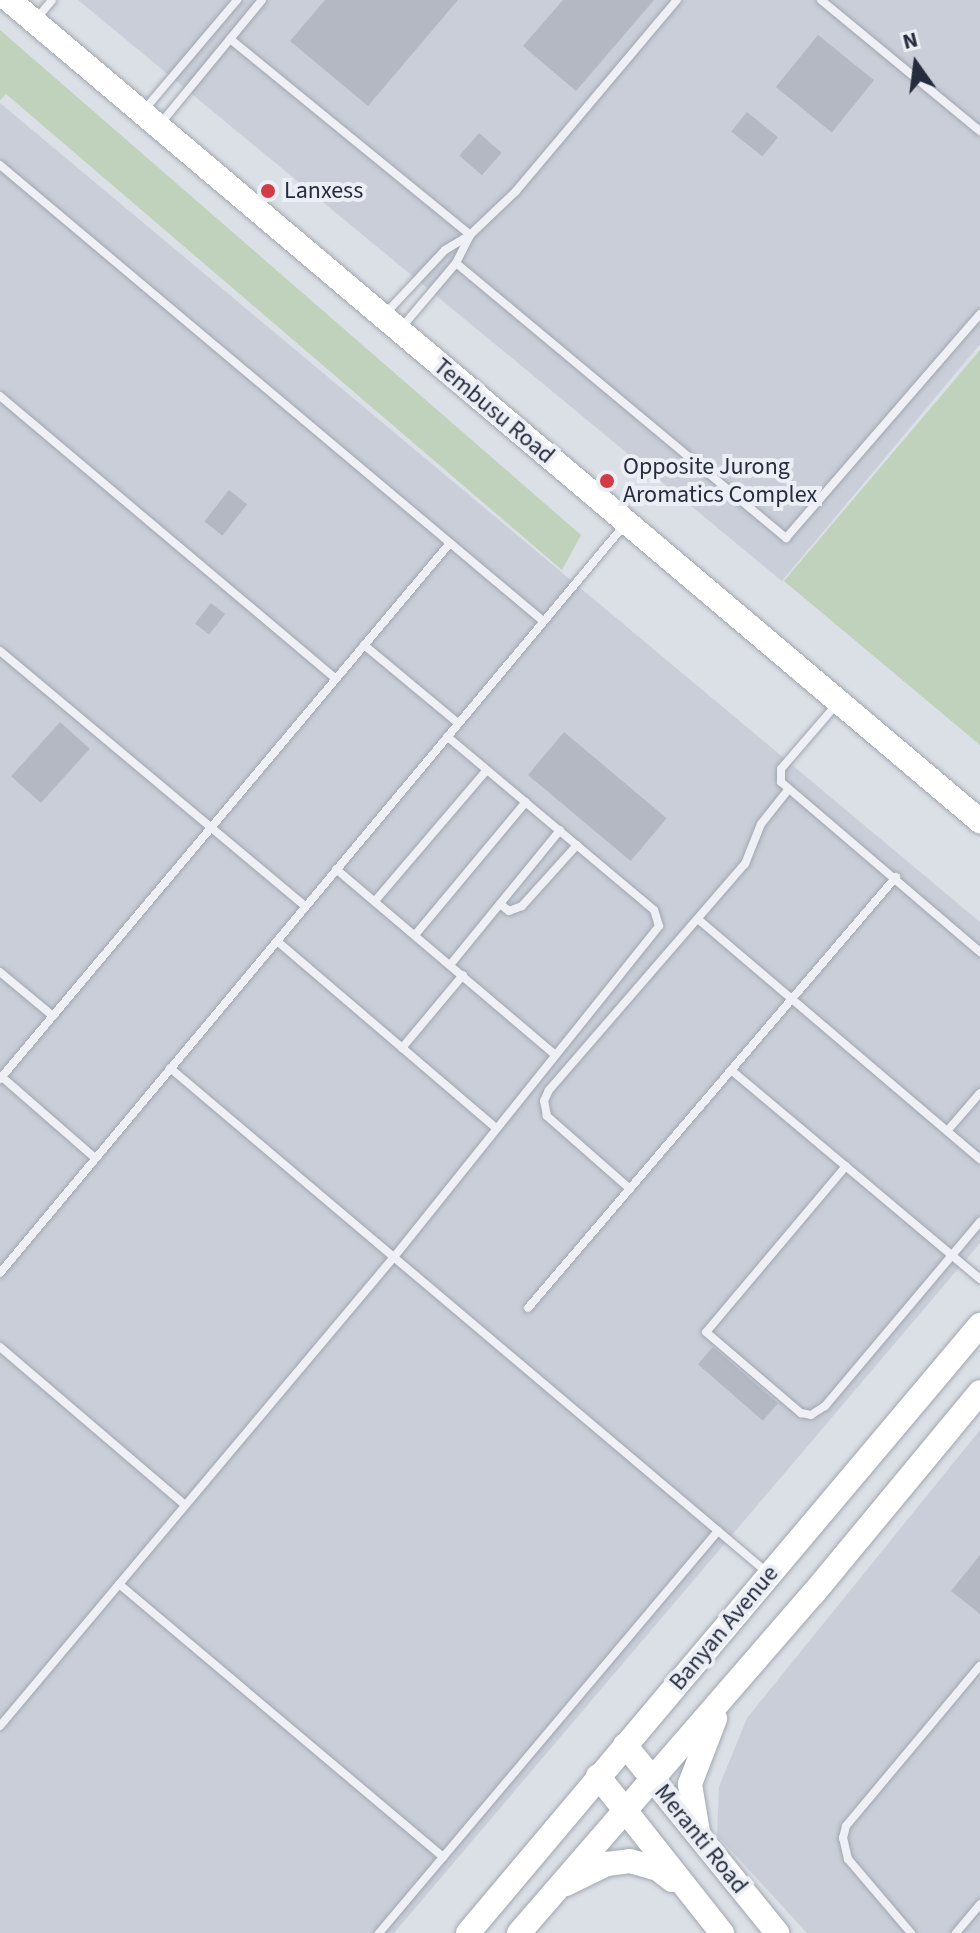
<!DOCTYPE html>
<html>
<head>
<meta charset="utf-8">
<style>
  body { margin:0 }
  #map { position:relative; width:980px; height:1933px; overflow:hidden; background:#dbdfe6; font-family:"Source Sans 3",sans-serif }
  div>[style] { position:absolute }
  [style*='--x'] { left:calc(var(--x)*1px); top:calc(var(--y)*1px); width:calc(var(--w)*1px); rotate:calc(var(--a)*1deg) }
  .built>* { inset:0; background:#c9ced8 }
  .green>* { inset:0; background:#c0d1bc }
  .building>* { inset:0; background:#b3b8c3; transform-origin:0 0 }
  .roads { filter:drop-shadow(0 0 2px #a1a6b0) drop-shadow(0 0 2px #a1a6b0) }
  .lane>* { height:8px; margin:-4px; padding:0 4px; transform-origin:4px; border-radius:4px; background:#eef0f5 }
  .secondary>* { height:24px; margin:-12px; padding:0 12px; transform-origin:12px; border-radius:12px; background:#fff }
  .dots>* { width:22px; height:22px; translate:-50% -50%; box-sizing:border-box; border:4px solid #ebeef4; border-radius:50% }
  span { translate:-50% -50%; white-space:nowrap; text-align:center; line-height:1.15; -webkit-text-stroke:8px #ebeef4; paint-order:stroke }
  .poi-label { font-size:24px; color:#252c3d }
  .left { translate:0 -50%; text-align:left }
  .street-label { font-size:24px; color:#252c3d }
  .north { position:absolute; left:876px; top:24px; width:80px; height:80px; -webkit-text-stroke:6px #ebeef4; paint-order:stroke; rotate:346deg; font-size:22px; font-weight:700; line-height:32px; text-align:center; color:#252c3d }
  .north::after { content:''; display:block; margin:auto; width:28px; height:36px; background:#252c3d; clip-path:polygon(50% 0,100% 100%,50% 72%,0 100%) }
</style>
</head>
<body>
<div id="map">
  <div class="built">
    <i style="clip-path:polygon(78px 0,980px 0,980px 344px,782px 581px)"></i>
    <i style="clip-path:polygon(0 103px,980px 922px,980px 1243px,394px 1933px,0 1933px)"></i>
    <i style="clip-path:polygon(980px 1430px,980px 1933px,807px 1933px,717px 1835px,719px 1787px,747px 1718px)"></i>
  </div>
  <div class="green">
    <i style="clip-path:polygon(0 30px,581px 535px,562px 570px,6px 94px,0 100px)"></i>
    <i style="clip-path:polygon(980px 350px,980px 745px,784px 581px)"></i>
  </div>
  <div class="building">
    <i style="clip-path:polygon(325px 0,458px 0,368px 106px,290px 41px)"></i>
    <i style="clip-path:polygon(563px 0,654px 0,576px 91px,523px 46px)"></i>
    <i style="left:818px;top:35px;width:72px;height:67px;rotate:39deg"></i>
    <i style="left:747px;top:112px;width:40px;height:25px;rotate:39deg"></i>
    <i style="left:479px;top:133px;width:30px;height:30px;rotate:41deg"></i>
    <i style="left:229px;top:490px;width:23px;height:40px;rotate:38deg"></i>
    <i style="left:211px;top:603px;width:18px;height:26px;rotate:38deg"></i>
    <i style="left:60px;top:722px;width:40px;height:73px;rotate:42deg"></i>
    <i style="left:564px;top:732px;width:134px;height:56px;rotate:40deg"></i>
    <i style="left:713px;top:1347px;width:86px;height:23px;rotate:41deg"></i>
    <i style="clip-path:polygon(980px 1555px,980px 1614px,951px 1591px)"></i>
  </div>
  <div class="roads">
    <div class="lane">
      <i style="--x:821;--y:0;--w:206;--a:39.5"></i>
      <i style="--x:37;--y:18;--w:23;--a:-50"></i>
      <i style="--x:230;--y:39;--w:310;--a:39.2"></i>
      <i style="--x:145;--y:109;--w:143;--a:-49.8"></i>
      <i style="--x:161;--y:123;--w:159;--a:-50.6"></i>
      <i style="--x:0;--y:165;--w:709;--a:40.02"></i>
      <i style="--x:456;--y:263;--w:430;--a:39.8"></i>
      <i style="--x:786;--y:538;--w:296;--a:-49.1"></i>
      <i style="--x:386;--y:313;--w:86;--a:-46.9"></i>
      <i style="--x:445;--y:250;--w:29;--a:-31"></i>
      <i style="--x:470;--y:235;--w:64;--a:-43.7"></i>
      <i style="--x:516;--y:191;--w:250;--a:-49.9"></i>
      <i style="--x:402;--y:327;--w:84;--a:-49.8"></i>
      <i style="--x:456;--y:263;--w:30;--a:-63"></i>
      <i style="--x:0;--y:396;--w:439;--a:40.1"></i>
      <i style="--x:364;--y:645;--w:122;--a:39.7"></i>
      <i style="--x:0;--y:651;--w:398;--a:39.9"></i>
      <i style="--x:836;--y:705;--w:84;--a:130.7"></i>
      <i style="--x:781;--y:769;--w:13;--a:90"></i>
      <i style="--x:781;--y:782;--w:262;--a:40.5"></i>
      <i style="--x:336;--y:869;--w:287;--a:40.3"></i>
      <i style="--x:375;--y:901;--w:172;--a:-49.5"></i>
      <i style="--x:500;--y:904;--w:11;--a:38"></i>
      <i style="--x:509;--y:911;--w:14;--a:-21"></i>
      <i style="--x:522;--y:906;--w:82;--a:-48"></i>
      <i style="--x:699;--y:920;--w:369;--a:40.4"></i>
      <i style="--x:415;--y:935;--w:173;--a:-50.2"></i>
      <i style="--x:277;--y:941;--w:287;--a:40.5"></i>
      <i style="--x:450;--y:965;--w:174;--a:-50.8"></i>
      <i style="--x:0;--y:972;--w:69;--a:39.7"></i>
      <i style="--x:402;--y:1048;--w:95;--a:-50.1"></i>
      <i style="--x:170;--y:1068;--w:784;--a:40.19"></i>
      <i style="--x:731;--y:1070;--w:325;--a:40"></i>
      <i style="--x:2;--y:1077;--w:123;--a:41.1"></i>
      <i style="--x:0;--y:1079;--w:700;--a:-49.98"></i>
      <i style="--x:948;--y:1130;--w:49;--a:-49.1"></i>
      <i style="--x:846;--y:1166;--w:217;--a:130.1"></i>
      <i style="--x:706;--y:1332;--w:125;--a:40.5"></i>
      <i style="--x:801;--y:1413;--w:10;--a:11"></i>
      <i style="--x:811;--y:1415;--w:17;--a:-33"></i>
      <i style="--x:825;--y:1406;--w:241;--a:-49.9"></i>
      <i style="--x:630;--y:1189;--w:111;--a:-138.7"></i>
      <i style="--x:547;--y:1116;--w:15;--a:-101"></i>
      <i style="--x:544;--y:1101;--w:12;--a:-66"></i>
      <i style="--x:549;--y:1090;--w:299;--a:-49.1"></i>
      <i style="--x:745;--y:864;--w:43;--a:-68.2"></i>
      <i style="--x:761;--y:824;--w:43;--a:-51.5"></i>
      <i style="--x:0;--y:1273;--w:977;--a:-50.15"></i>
      <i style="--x:528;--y:1308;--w:567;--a:-49.51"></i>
      <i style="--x:0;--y:1347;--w:243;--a:40.5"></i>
      <i style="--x:119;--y:1584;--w:424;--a:40.1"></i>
      <i style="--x:0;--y:1726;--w:613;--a:-49.97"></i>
      <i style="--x:394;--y:1257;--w:424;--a:-51.3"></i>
      <i style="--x:659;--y:926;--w:17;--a:-107"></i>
      <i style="--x:654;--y:910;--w:270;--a:-140"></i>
      <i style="--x:379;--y:1933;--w:526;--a:-49.86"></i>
      <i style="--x:911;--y:1933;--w:97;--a:-130.4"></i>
      <i style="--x:848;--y:1859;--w:22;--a:-103"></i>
      <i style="--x:843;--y:1838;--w:12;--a:-76"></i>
      <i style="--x:846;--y:1826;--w:209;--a:-50.1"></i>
      <i style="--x:956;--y:1933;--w:38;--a:-50"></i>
    </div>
    <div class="secondary">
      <i style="--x:9;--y:0;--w:1272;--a:40.22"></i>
      <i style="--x:625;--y:1745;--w:242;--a:51"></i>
      <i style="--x:598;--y:1776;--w:200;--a:51.7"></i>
      <i style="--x:698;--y:1832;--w:49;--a:-99.5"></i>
      <i style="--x:690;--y:1784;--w:70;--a:-69"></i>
      <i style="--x:566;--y:1884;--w:46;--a:-26"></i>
      <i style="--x:607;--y:1864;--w:23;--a:-7"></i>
      <i style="--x:630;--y:1861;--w:29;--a:16"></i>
      <i style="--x:658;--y:1869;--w:18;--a:38"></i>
      <i style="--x:468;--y:1933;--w:795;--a:-49.9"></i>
      <i style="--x:519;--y:1933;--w:449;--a:-49.1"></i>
      <i style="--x:813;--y:1594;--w:262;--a:-50.4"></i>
    </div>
  </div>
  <div class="dots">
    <i style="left:268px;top:191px;background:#d23a46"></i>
    <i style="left:607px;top:481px;background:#d23a46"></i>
  </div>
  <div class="poi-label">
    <span class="left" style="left:284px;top:191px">Lanxess</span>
    <span class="left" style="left:623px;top:481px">Opposite Jurong<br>Aromatics Complex</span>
  </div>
  <div class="street-label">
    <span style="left:494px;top:411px;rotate:40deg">Tembusu Road</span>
    <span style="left:724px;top:1628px;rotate:-50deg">Banyan Avenue</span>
    <span style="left:701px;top:1839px;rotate:51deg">Meranti Road</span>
  </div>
  <div class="north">N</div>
</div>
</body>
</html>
